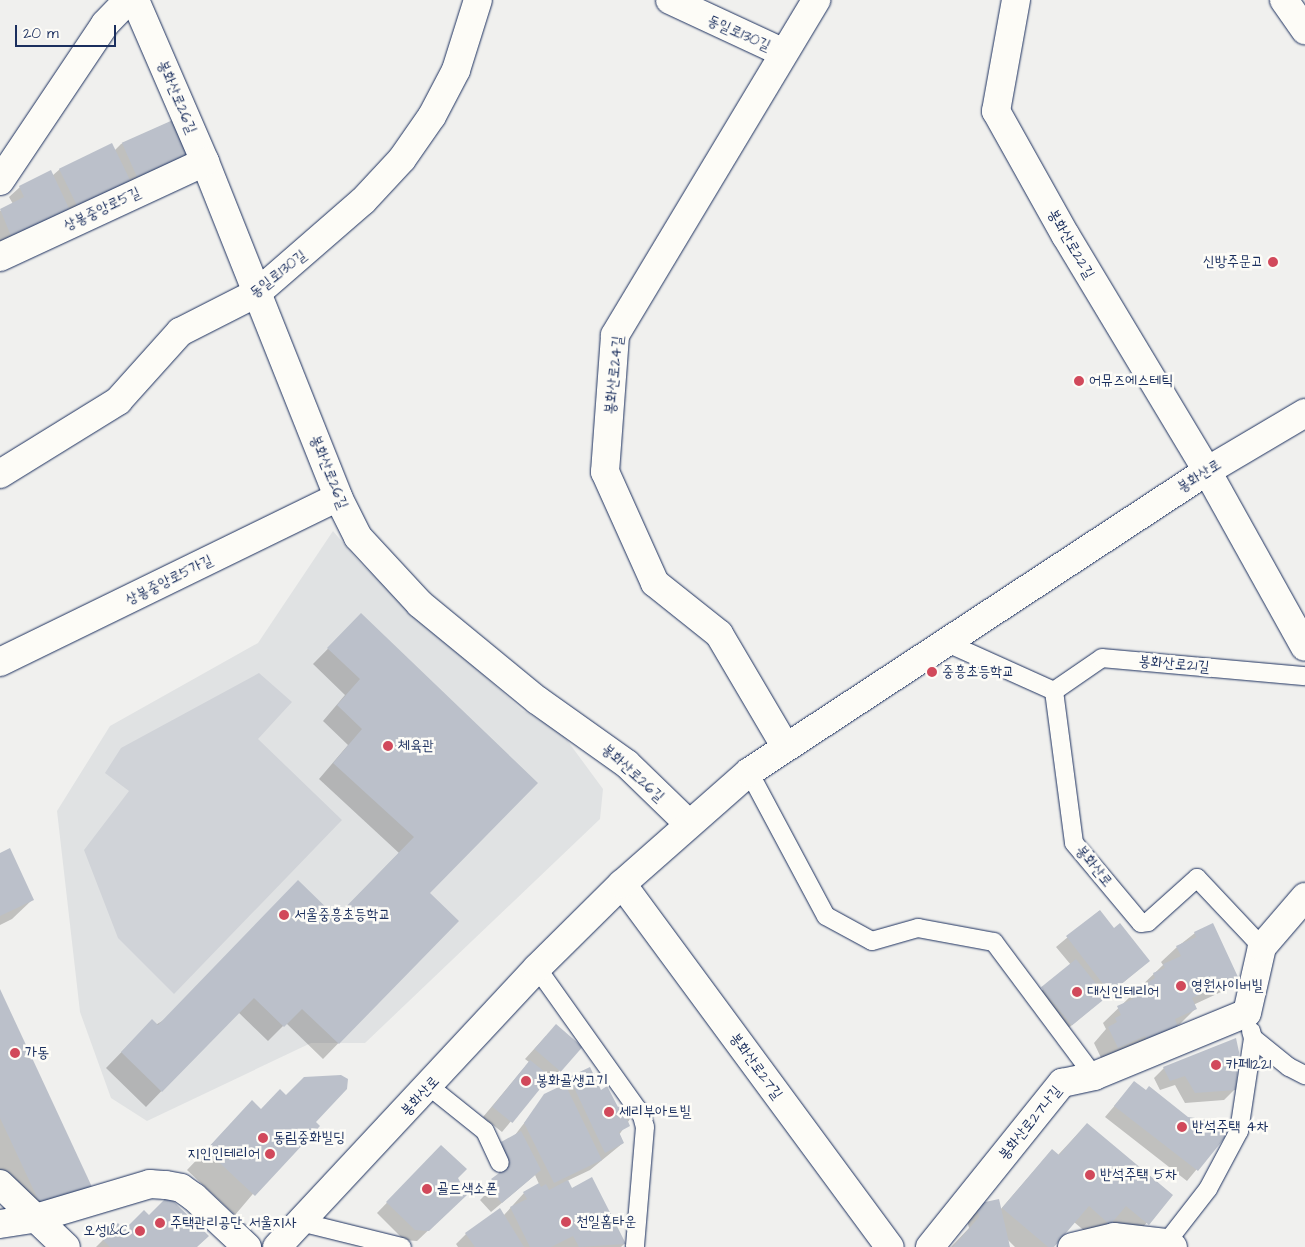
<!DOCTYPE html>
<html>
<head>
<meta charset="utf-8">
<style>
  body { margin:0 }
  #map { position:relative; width:1305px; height:1247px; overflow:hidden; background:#f0f0ee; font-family:"Architects Daughter","Poor Story",sans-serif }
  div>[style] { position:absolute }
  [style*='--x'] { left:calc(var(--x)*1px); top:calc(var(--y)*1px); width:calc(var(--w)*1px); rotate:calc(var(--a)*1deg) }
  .built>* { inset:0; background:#e0e2e3 }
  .green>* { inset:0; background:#d0d3d8 }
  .shadow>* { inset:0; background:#0003 }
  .building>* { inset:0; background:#bbc0ca; transform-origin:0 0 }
  .roads { filter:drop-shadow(0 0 1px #1b2f5e) drop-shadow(0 0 1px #1b2f5e) }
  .service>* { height:18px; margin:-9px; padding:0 9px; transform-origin:9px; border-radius:9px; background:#fdfcf7 }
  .minor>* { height:28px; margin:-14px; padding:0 14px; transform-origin:14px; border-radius:14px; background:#fdfcf7 }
  .secondary>* { height:28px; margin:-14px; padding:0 14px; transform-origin:14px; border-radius:14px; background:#fdfcf7 }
  .dots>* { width:14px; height:14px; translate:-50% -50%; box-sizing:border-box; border:2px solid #fdfcf7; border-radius:50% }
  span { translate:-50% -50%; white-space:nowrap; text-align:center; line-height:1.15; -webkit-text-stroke:5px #fdfcf7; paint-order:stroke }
  .street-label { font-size:15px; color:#1b2f5e }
  .poi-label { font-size:15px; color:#1b2f5e }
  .right { translate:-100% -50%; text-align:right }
  .left { translate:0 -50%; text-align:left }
  .scale { position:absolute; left:15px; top:25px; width:101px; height:22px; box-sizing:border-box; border:2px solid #1b2f5e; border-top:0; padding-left:6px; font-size:15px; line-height:18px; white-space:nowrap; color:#1b2f5e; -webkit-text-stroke:4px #fdfcf7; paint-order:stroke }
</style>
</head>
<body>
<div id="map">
  <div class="built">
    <i style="clip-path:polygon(333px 531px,361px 564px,522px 710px,561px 732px,603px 789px,600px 819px,365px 1043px,311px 1043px,147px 1121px,111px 1098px,80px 1012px,57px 811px,110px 726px,258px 643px)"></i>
  </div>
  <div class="green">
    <i style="clip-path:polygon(259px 673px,292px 702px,258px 739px,342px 820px,174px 994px,118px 938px,84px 850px,129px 791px,105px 773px,121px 748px)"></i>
  </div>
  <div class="shadow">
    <i style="clip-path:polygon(172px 121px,188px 158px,0 246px,0 211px,13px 204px,9px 197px,20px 187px,52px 176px,60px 169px,114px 151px,121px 144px)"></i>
    <i style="clip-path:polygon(361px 615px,429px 893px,457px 921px,323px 1059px,286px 1023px,268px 1041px,238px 1012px,146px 1107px,106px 1068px,137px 1036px,336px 918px,399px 853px,319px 779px,348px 745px,323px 721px,345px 695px,313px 664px)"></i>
    <i style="clip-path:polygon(0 854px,32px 900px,12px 919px,0 925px)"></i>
    <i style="clip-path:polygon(1099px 911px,1113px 930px,1149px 961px,1060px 1035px,1032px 999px,1071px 965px,1056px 947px)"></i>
    <i style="clip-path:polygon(1195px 933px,1236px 977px,1221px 992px,1193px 1005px,1195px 1009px,1180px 1024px,1103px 1062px,1094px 1043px,1106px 1029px,1103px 1023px,1163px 965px,1161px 962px,1177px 947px)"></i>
    <i style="clip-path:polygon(0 992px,91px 1187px,23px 1229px,0 1179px)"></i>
    <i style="clip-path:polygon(546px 1036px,560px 1070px,550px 1080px,547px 1078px,502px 1132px,483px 1117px,529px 1062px,525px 1059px)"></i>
    <i style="clip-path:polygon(1164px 1068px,1234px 1090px,1224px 1100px,1185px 1103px,1175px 1085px,1160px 1090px,1154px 1078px)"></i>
    <i style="clip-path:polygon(589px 1069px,600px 1091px,617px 1109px,632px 1116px,619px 1135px,623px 1143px,590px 1170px,567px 1181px,571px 1189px,591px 1179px,624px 1244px,621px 1247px,458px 1247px,456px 1244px,466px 1234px,504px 1215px,524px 1193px,539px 1184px,535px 1175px,491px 1212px,480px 1200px,486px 1194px,482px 1190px,500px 1174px,492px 1153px,515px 1135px,545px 1096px)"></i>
    <i style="clip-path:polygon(1134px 1083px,1188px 1118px,1225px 1135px,1187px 1181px,1105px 1117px)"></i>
    <i style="clip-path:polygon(252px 1102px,261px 1110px,314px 1122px,235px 1215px,187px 1170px)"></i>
    <i style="clip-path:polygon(1087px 1124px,1172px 1195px,1132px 1239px,1111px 1221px,1094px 1239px,1074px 1222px,1053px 1247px,1015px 1247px,1008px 1240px,1009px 1247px,951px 1247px,969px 1228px,966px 1216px,977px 1205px,1000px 1210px,1052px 1150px,1058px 1155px)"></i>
    <i style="clip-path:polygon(431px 1157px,457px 1178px,455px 1205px,417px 1241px,404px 1240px,377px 1213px)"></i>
    <i style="clip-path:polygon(118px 1225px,124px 1231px,196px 1247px,96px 1247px)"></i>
  </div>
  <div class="building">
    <i style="left:173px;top:120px;width:42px;height:56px;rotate:66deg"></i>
    <i style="left:112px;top:143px;width:52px;height:59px;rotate:64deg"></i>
    <i style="clip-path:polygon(51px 170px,73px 217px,15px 246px,0 209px,24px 197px,19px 186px)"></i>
    <i style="clip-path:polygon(361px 613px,538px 783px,430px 893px,459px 921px,339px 1044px,302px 1009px,284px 1027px,254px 998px,162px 1092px,121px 1052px,152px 1019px,158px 1025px,298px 880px,336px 917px,414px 837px,333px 763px,362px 729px,337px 705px,360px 679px,327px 648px)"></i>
    <i style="clip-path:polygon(10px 848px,34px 900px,0 916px,0 853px)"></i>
    <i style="clip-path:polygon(1100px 910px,1114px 928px,1120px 923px,1150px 961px,1110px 993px,1066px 936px)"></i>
    <i style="clip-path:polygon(1213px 923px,1238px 977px,1192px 998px,1197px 1009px,1175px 1019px,1178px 1027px,1148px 1041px,1145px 1036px,1118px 1048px,1108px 1027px,1117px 1022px,1115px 1018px,1121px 1015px,1117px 1006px,1133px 999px,1130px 994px,1155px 978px,1153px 973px,1165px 968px,1163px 964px,1181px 956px,1176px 946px,1196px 937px,1194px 932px)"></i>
    <i style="left:1076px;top:959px;width:49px;height:45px;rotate:51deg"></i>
    <i style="clip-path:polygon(0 989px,92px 1187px,43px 1210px,0 1118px)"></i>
    <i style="left:556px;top:1024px;width:35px;height:33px;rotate:41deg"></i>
    <i style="clip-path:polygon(1236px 1038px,1239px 1052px,1236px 1090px,1195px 1093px,1185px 1076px,1170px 1081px,1163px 1067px)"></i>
    <i style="left:530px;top:1060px;width:26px;height:60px;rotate:39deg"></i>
    <i style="clip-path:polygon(590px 1067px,601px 1090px,607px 1086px,618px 1107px,628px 1103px,634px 1116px,627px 1119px,630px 1126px,619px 1132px,624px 1143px,605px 1153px,569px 1077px)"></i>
    <i style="clip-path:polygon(341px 1075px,348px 1079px,347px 1089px,316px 1122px,320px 1126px,255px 1196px,206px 1150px,252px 1100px,261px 1109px,280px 1089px,286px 1095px,304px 1077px)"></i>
    <i style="clip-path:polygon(1134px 1081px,1146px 1090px,1149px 1086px,1188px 1117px,1210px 1120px,1226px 1130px,1227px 1135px,1198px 1171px,1114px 1106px)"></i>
    <i style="clip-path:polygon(565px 1084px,602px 1160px,554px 1183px,524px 1123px,544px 1094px)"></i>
    <i style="clip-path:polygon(1087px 1123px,1173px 1195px,1149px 1225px,1126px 1206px,1110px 1225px,1089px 1206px,1054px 1247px,1048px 1247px,1002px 1208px,1052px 1149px,1059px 1155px)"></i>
    <i style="clip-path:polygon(521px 1131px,541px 1170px,502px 1203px,489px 1189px,495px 1183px,491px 1179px,510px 1165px,501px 1142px)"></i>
    <i style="clip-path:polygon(441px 1145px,467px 1169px,458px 1178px,467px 1195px,429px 1231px,415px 1230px,386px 1202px)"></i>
    <i style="clip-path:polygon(592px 1177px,626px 1244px,579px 1247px,573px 1236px,551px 1247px,530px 1247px,510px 1207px,527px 1199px,523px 1192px,539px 1183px,541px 1187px,546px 1184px,549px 1190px,568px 1180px,572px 1188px)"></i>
    <i style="clip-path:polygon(168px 1196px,209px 1236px,197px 1247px,110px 1247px,102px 1239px,118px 1223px,124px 1230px,144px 1210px,149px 1215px)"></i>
    <i style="clip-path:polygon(999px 1199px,1010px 1247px,953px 1247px,979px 1217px,976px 1204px)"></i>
    <i style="clip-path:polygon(500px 1208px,524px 1247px,475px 1247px,465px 1233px)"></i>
  </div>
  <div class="roads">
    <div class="service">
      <i style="--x:945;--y:642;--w:120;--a:24.2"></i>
      <i style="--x:1054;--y:691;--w:153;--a:82.5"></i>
      <i style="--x:1074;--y:843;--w:104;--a:50.1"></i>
      <i style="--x:1141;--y:923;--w:7;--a:-8"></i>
      <i style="--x:1148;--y:922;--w:66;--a:-41.9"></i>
      <i style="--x:1197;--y:878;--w:95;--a:46.7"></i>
      <i style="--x:1054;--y:691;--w:58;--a:-34.5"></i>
      <i style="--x:1102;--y:658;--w:204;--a:5.1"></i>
      <i style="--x:749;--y:772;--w:163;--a:61.9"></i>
      <i style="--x:826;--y:916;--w:52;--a:28.5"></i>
      <i style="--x:872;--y:941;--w:48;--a:-15.8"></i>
      <i style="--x:918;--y:928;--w:77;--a:10.4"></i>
      <i style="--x:994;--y:942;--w:167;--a:53.3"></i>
      <i style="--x:537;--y:968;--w:181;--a:54.6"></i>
      <i style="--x:642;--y:1116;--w:11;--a:75"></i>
      <i style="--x:645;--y:1127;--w:120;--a:94.8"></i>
      <i style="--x:1251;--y:1031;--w:7;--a:74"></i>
      <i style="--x:1253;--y:1038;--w:46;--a:38.9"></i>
      <i style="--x:1289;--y:1067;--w:18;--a:27"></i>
      <i style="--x:430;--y:1087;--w:70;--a:38.7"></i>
      <i style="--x:485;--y:1131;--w:35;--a:65"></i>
      <i style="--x:300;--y:1222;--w:105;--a:13.8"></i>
      <i style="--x:1166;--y:1243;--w:68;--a:-52.1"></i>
      <i style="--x:1208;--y:1189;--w:66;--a:-61.9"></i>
      <i style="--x:1239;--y:1131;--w:94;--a:-81.4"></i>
    </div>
    <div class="minor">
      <i style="--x:135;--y:0;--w:176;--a:66.6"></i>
      <i style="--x:205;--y:162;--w:360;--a:68.3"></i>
      <i style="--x:338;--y:497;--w:45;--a:63.4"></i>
      <i style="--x:358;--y:537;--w:91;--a:47.2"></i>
      <i style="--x:420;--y:604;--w:151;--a:39.4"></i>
      <i style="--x:537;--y:700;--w:110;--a:35.4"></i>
      <i style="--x:627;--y:764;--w:86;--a:44.1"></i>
      <i style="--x:670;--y:0;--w:123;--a:24.9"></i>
      <i style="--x:1016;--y:0;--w:113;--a:100.2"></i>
      <i style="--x:996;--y:111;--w:143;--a:60.8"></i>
      <i style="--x:1066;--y:236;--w:274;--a:59"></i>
      <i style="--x:1207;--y:471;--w:201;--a:60.9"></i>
      <i style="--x:1284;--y:0;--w:37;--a:55"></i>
      <i style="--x:0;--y:181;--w:189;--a:-56.2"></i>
      <i style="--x:105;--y:24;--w:33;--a:-46"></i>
      <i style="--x:0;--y:257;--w:226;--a:-24.9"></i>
      <i style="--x:0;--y:474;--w:139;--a:-31.7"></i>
      <i style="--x:118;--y:401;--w:93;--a:-48.1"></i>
      <i style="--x:180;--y:332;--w:86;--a:-26.9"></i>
      <i style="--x:257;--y:293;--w:140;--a:-41"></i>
      <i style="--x:363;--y:201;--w:57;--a:-47.1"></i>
      <i style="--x:402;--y:159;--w:52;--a:-55.1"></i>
      <i style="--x:432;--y:116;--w:52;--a:-62.4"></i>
      <i style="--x:456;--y:70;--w:73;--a:-72.6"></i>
      <i style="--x:0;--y:662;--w:376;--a:-26"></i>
      <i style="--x:785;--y:746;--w:130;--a:-120.5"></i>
      <i style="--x:719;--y:634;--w:82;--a:-141.4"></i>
      <i style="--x:655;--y:583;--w:122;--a:-114.2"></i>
      <i style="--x:605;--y:472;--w:137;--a:-85.8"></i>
      <i style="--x:615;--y:335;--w:391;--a:-59"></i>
      <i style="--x:622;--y:884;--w:451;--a:53.6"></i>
      <i style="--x:0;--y:1184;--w:91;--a:43.7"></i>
      <i style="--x:0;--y:1224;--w:36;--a:-9"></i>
      <i style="--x:36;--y:1218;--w:119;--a:-16.6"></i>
      <i style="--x:150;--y:1184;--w:16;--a:4"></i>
      <i style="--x:166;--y:1185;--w:15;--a:11"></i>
      <i style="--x:181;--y:1188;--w:16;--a:35"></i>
      <i style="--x:194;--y:1197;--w:73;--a:43.3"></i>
      <i style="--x:930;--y:1247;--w:211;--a:-51.2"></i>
      <i style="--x:1062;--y:1083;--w:33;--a:-12"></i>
      <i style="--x:1094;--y:1076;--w:165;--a:-22.4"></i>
      <i style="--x:1247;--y:1013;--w:68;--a:-77.2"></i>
      <i style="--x:1262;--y:947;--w:66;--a:-49.3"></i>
      <i style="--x:1072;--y:1247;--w:43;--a:-13.4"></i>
      <i style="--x:1114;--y:1237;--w:52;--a:6.6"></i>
      <i style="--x:1166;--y:1243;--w:8;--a:30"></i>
    </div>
    <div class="secondary">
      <i style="--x:277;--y:1247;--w:381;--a:-47"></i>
      <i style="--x:537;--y:968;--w:120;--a:-44.7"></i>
      <i style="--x:622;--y:884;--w:169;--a:-41.4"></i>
      <i style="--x:749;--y:772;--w:548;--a:-33.31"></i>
      <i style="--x:1207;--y:471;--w:114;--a:-30.6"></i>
    </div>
  </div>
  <div class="dots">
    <i style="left:1273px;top:262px;background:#d1495b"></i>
    <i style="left:1079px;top:381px;background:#d1495b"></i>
    <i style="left:932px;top:672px;background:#d1495b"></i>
    <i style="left:388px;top:746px;background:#d1495b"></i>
    <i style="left:284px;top:915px;background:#d1495b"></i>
    <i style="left:1181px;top:986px;background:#d1495b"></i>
    <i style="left:1077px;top:992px;background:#d1495b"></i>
    <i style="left:15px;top:1053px;background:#d1495b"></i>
    <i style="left:1216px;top:1065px;background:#d1495b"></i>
    <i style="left:526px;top:1081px;background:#d1495b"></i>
    <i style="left:609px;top:1112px;background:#d1495b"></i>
    <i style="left:1182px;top:1127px;background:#d1495b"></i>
    <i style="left:263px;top:1138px;background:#d1495b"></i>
    <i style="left:270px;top:1154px;background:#d1495b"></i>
    <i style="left:1090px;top:1175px;background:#d1495b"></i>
    <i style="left:427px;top:1189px;background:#d1495b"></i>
    <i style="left:566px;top:1222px;background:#d1495b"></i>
    <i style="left:160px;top:1223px;background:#d1495b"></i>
    <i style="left:140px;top:1231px;background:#d1495b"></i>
  </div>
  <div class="street-label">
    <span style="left:739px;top:33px;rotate:24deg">동일로130길</span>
    <span style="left:177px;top:97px;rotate:67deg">봉화산로26길</span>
    <span style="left:102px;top:209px;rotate:-25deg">상봉중앙로5길</span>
    <span style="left:1071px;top:244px;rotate:60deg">봉화산로22길</span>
    <span style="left:278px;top:274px;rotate:-38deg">동일로130길</span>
    <span style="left:614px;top:375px;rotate:-84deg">봉화산로24길</span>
    <span style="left:329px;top:472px;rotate:68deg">봉화산로26길</span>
    <span style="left:1199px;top:476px;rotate:-32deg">봉화산로</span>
    <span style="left:169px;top:580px;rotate:-26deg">상봉중앙로5가길</span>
    <span style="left:1174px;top:664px;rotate:5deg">봉화산로21길</span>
    <span style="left:633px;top:773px;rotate:42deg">봉화산로26길</span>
    <span style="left:1094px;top:866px;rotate:51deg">봉화산로</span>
    <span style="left:756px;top:1066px;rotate:54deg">봉화산로27길</span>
    <span style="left:420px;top:1096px;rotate:-47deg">봉화산로</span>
    <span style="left:1030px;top:1123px;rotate:-51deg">봉화산로27나길</span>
  </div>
  <div class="poi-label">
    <span class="right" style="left:1263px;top:262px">신방주문고</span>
    <span class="left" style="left:1089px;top:381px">어뮤즈에스테틱</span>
    <span class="left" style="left:942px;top:672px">중흥초등학교</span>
    <span class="left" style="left:398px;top:746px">체육관</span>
    <span class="left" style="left:294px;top:915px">서울중흥초등학교</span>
    <span class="left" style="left:1191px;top:986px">영원사이버빌</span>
    <span class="left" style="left:1087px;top:992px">대신인테리어</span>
    <span class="left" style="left:25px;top:1053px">가동</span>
    <span class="left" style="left:1226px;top:1065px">카페1221</span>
    <span class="left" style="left:536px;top:1081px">봉화골생고기</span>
    <span class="left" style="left:619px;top:1112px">세리부아트빌</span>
    <span class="left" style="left:1192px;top:1127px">반석주택 4차</span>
    <span class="left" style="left:273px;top:1138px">동림중화빌딩</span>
    <span class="right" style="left:260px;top:1154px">지인인테리어</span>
    <span class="left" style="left:1100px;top:1175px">반석주택 5차</span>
    <span class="left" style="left:437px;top:1189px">골드색소폰</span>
    <span class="left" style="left:576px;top:1222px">천일홈타운</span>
    <span class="left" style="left:170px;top:1223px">주택관리공단 서울지사</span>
    <span class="right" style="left:130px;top:1231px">오성I&amp;C</span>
  </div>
  <div class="scale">20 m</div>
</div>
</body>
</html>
